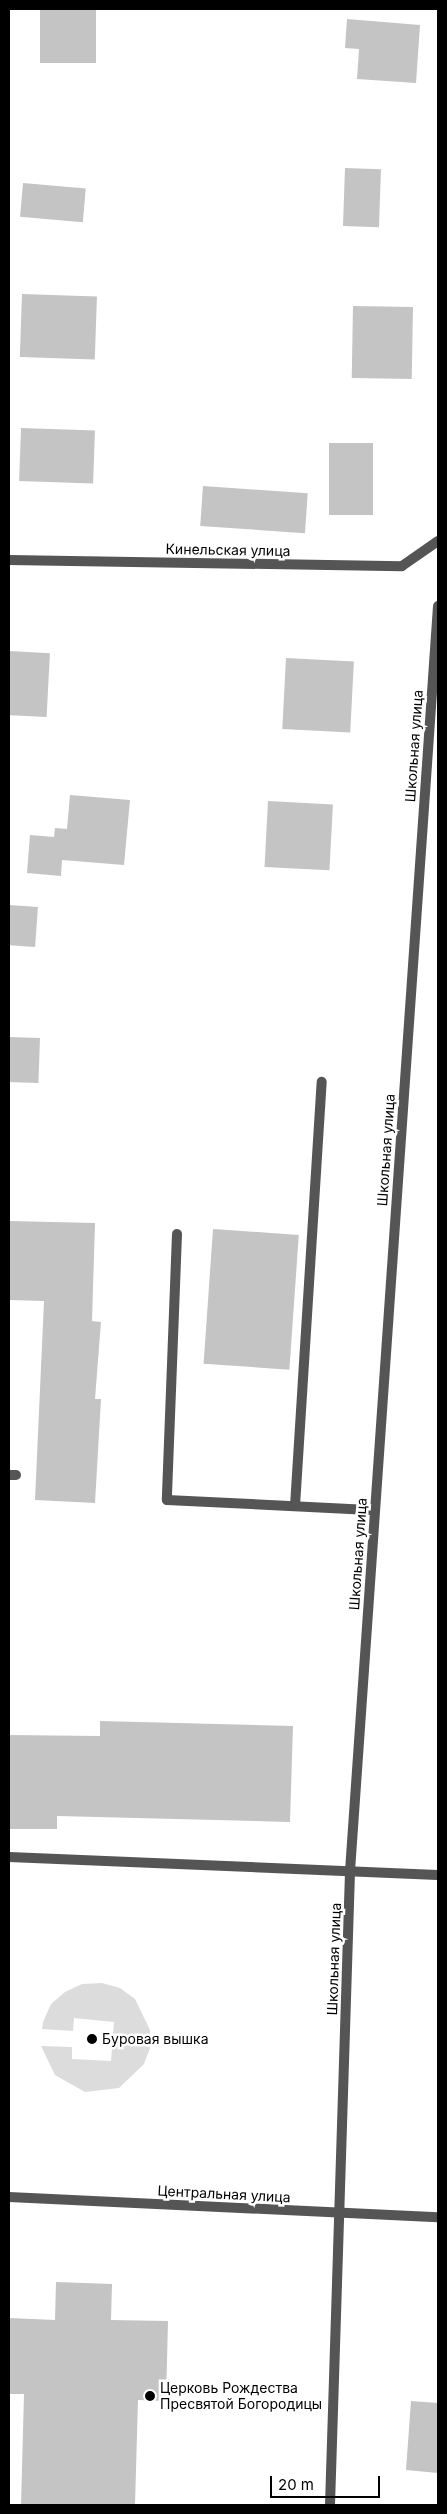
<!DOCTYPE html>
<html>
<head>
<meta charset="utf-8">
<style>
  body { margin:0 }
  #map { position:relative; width:447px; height:2514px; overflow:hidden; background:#fff; font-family:Inter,sans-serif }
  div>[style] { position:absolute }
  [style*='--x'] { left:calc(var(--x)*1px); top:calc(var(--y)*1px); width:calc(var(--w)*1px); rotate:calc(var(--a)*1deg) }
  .green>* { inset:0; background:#dcdcdc }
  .building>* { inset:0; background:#c4c4c4; transform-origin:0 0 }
  .service>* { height:10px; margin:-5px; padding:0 5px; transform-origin:5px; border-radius:5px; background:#555 }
  .minor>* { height:10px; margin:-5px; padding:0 5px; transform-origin:5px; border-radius:5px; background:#555 }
  .dots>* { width:14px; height:14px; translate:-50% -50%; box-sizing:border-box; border:2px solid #fff; border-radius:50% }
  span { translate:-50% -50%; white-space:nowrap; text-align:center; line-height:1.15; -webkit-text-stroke:5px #fff; paint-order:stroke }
  .street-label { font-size:14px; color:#000 }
  .poi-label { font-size:14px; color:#000 }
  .left { translate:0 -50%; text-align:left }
  .frame { position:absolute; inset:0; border:10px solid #000; pointer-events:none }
  .scale { position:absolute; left:270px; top:2476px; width:110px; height:22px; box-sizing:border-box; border:2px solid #000; border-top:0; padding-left:6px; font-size:15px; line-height:18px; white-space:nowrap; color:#000; -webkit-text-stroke:4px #fff; paint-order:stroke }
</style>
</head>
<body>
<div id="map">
  <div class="green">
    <i style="clip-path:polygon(102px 1983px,120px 1988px,135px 1999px,150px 2030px,150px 2048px,144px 2064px,119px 2088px,85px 2092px,55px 2075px,41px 2046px,72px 2047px,72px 2059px,111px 2061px,114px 2022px,74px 2018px,73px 2031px,42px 2029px,43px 2022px,51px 2004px,65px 1992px,82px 1984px)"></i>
  </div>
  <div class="building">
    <i style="left:40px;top:9px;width:56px;height:54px"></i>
    <i style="clip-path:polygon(347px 19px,420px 25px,416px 83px,357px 79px,359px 49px,345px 48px)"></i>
    <i style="left:345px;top:168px;width:36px;height:58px;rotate:2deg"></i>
    <i style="left:23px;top:183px;width:63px;height:34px;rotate:5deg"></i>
    <i style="left:22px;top:294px;width:75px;height:63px;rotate:2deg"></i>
    <i style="left:353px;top:306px;width:60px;height:72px;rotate:1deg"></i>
    <i style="left:21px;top:428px;width:74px;height:53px;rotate:2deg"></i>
    <i style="left:329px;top:443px;width:44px;height:72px"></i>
    <i style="left:203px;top:486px;width:105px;height:40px;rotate:4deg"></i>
    <i style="left:9px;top:651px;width:41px;height:64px;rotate:3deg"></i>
    <i style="left:286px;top:658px;width:68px;height:71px;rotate:3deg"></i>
    <i style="clip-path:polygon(70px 795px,130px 800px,124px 865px,62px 860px,61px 876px,27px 873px,30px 835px,54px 837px,55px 828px,67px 829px)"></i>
    <i style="left:268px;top:801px;width:65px;height:66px;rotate:3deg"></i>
    <i style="left:9px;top:905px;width:29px;height:40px;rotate:4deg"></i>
    <i style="left:9px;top:1037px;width:31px;height:45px;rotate:2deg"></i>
    <i style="clip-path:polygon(9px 1221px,95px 1223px,92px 1321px,101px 1322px,95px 1399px,101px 1399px,95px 1503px,35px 1500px,44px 1301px,9px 1300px)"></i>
    <i style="left:213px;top:1229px;width:86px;height:135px;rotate:4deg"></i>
    <i style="clip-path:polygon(100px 1721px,293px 1726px,290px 1822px,57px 1816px,57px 1829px,9px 1829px,9px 1735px,100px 1736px)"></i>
    <i style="clip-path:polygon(56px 2282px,112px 2284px,111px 2320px,168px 2321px,166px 2401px,138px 2400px,135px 2505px,21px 2504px,24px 2394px,9px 2394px,9px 2318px,55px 2320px)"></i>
    <i style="clip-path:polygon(411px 2401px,438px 2403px,438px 2473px,406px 2470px)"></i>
  </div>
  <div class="service">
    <i style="--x:177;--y:1234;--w:266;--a:92.2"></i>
    <i style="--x:167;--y:1500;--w:208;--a:2.8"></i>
    <i style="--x:9;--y:1475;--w:7;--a:0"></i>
    <i style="--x:295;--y:1506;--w:425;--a:-86.4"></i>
  </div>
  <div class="minor">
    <i style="--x:9;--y:560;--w:393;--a:0.9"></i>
    <i style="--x:402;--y:566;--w:44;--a:-34.8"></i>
    <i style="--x:9;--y:1857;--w:429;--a:2.4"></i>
    <i style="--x:9;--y:2197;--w:429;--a:2.7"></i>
    <i style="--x:330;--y:2505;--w:634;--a:-88.19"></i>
    <i style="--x:350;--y:1871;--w:1268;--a:-86.02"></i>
  </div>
  <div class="dots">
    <i style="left:92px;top:2039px;background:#000"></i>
    <i style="left:150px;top:2396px;background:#000"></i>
  </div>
  <div class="street-label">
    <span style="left:228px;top:550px;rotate:1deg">Кинельская улица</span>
    <span style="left:414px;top:746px;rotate:-86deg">Школьная улица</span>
    <span style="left:386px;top:1150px;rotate:-86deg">Школьная улица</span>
    <span style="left:358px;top:1554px;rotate:-86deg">Школьная улица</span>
    <span style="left:334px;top:1959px;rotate:-88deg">Школьная улица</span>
    <span style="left:224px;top:2194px;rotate:3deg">Центральная улица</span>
  </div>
  <div class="poi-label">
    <span class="left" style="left:102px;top:2039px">Буровая вышка</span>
    <span class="left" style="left:160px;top:2396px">Церковь Рождества<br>Пресвятой Богородицы</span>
  </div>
  <div class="frame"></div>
  <div class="scale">20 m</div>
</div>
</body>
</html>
